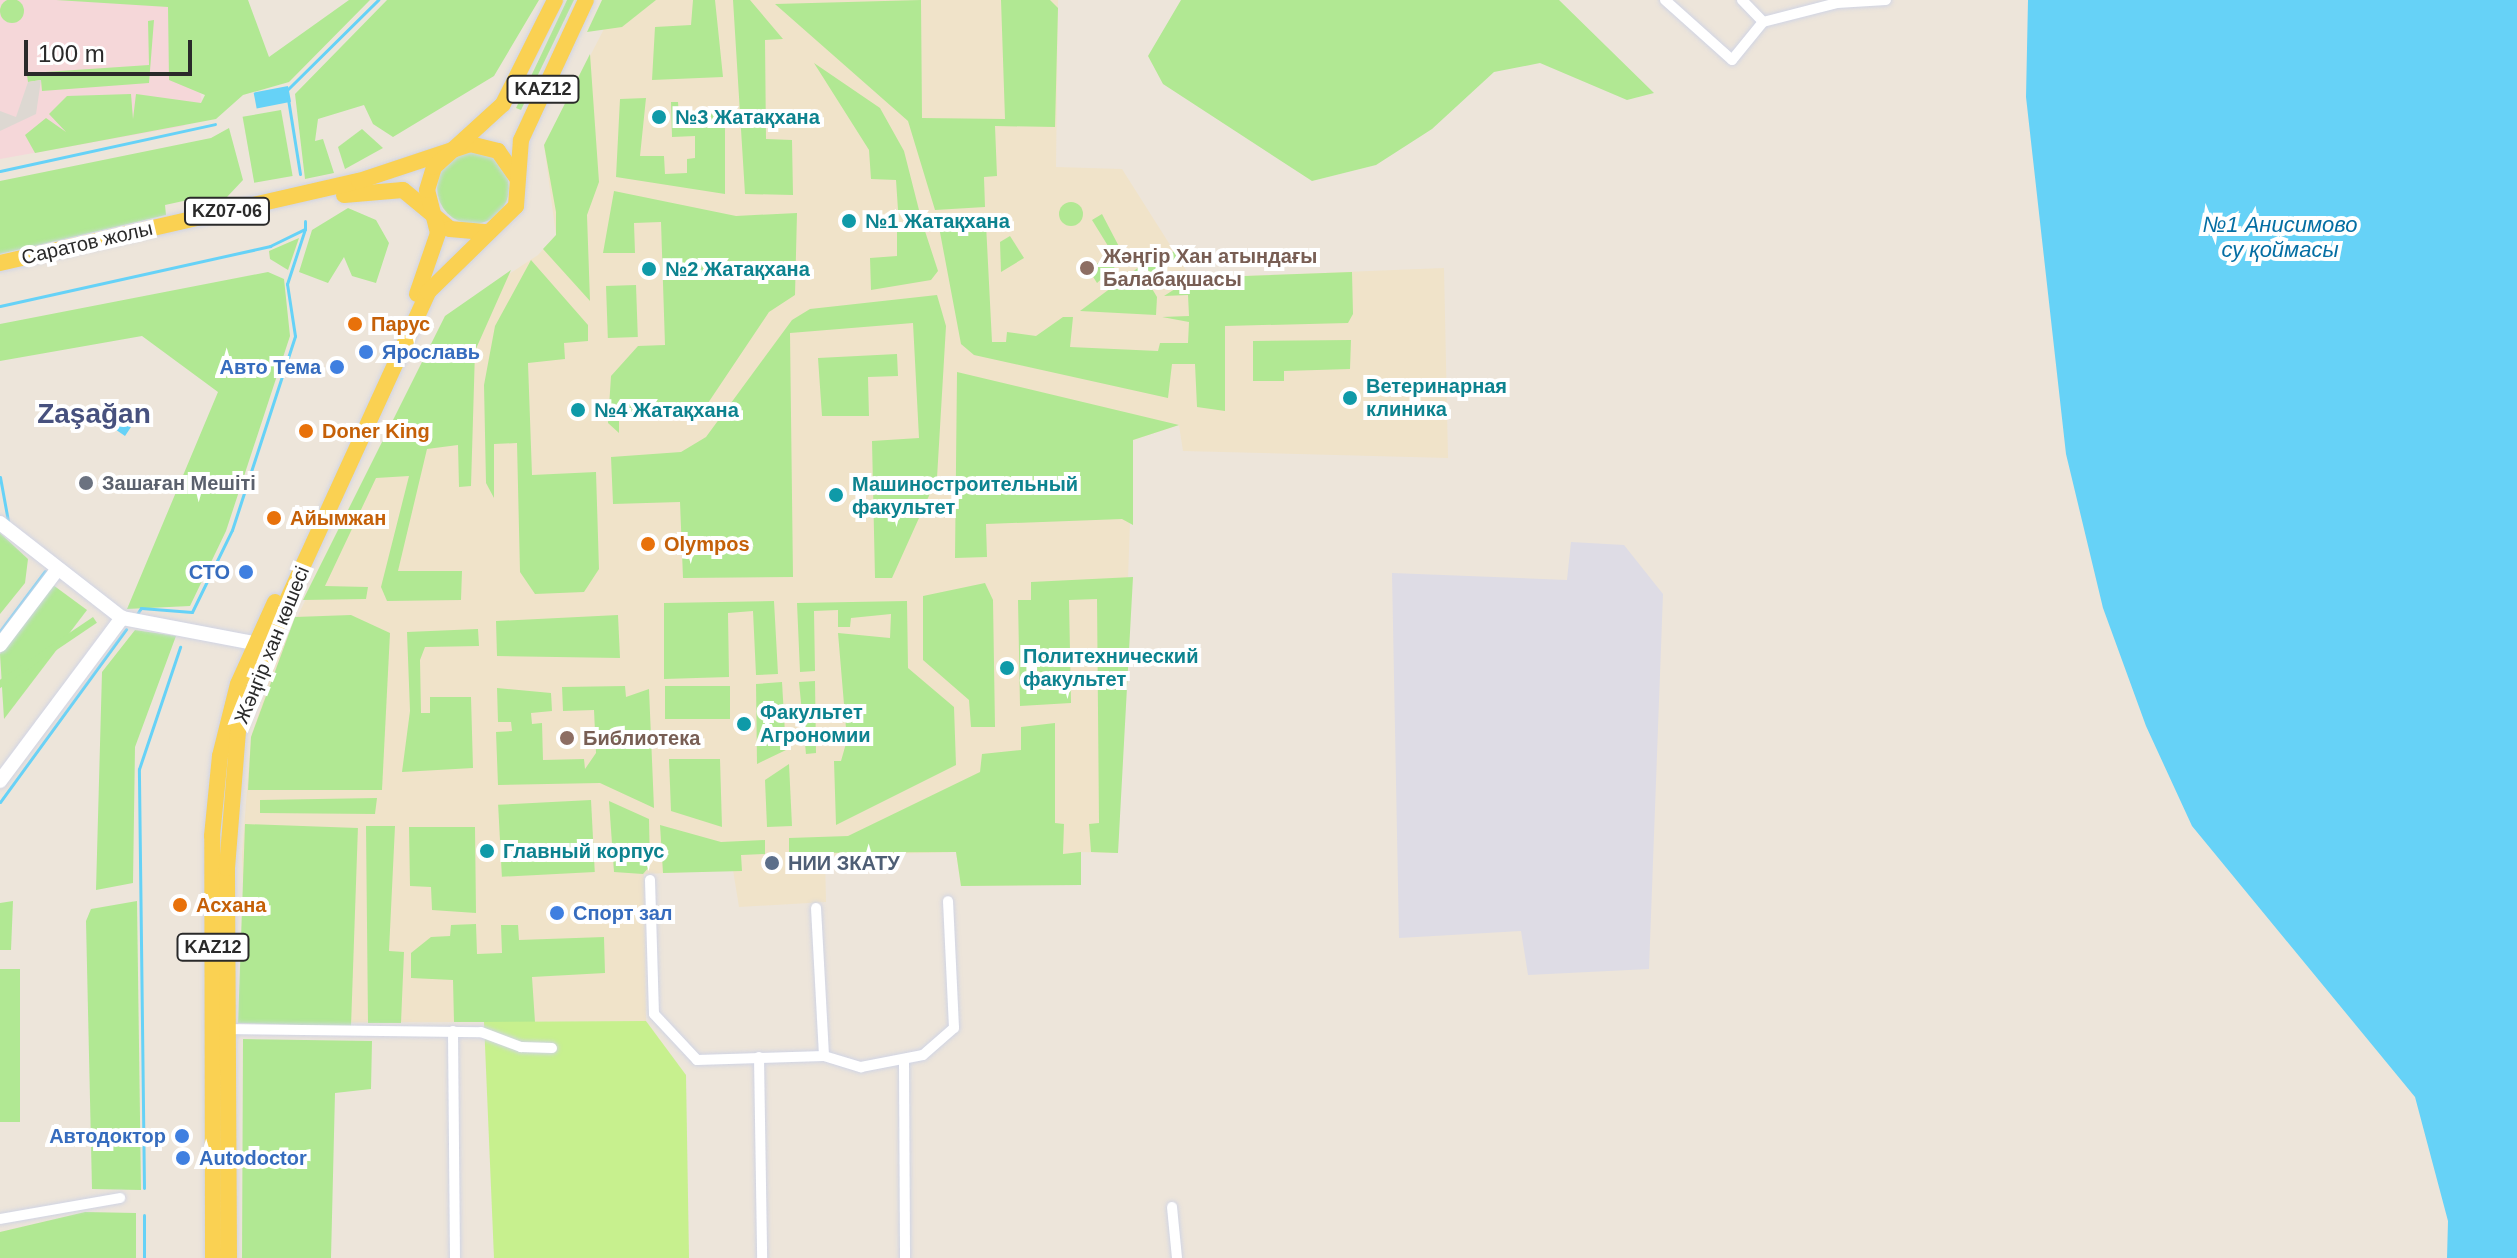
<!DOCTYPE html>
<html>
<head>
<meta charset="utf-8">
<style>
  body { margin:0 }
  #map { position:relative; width:2517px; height:1258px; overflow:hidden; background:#ede5da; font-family:Arial,sans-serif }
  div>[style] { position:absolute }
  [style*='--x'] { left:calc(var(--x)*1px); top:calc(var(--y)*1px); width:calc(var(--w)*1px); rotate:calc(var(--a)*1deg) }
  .industrial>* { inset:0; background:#dedce5 }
  .education>* { inset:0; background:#f0e3c9 }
  .medical>* { inset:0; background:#f5d7d9 }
  .green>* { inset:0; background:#b1e893; transform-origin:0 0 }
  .round { border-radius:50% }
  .pitch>* { inset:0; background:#c7f08e }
  .plaza>* { inset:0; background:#ddd8d2 }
  .water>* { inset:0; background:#66d2f7; transform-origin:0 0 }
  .stream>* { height:3px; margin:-1.5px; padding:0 1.5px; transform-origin:1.5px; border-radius:1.5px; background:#66d2f7 }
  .roads { filter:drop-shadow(0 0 2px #d0d4e4) drop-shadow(0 0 2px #d0d4e4) }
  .street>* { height:10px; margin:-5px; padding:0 5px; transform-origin:5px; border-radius:5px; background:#fff }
  .secondary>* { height:14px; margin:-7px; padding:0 7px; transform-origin:7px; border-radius:7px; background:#fff }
  .primary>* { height:16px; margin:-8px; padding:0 8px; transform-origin:8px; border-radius:8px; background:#fad152 }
  .dots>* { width:22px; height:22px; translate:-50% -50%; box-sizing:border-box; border:4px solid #fff; border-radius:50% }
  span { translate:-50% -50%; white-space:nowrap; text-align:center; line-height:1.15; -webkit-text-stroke:8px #fff; paint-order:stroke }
  .shield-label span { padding:2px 6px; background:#fff; border:2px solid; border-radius:6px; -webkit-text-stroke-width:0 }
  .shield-label { font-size:18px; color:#2a2a2a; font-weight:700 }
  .culture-label { font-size:20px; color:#0d838f; font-weight:700 }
  .left { translate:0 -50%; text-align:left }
  .street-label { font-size:20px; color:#2a2a2a }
  .education-label { font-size:20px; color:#785e54; font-weight:700 }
  .food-label { font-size:20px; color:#c56008; font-weight:700 }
  .shop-label { font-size:20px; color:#366cbe; font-weight:700 }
  .right { translate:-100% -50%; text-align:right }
  .worship-label { font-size:20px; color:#5b616d; font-weight:700 }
  .service-label { font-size:20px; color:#4e5e75; font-weight:700 }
  .water-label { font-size:22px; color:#046ea3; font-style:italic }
  .district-label { font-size:28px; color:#47517e; font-weight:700 }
  .scale { position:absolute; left:24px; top:40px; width:168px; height:36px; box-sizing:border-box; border:4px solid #2a2a2a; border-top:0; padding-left:10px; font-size:24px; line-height:28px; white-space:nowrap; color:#2a2a2a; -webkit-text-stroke:6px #fff; paint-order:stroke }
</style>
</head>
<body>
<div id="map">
  <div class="industrial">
    <i style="clip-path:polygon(1571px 542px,1624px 545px,1663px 594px,1649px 969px,1528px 975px,1521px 931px,1399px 938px,1392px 573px,1567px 580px)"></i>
  </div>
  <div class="education">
    <i style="clip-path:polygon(619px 0,1058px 0,1056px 167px,1122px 169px,1191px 278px,1444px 268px,1448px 458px,1183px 451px,1179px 425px,1133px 440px,1118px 853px,1081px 852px,1081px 885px,961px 886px,956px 852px,825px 856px,826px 902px,739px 907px,733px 870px,644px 874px,646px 1021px,247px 1023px,242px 856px,251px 737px,276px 660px,445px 316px,538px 255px,556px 235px,544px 145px)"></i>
  </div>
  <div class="medical">
    <i style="clip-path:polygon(0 0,184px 0,202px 103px,184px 126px,0 159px)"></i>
  </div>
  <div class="green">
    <i class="round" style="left:0;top:-1px;width:24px;height:24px"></i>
    <i style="clip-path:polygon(56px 0,248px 0,269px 57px,349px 0,370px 0,289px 82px,243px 95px,216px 119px,35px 153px,25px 135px,46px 118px,66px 132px,49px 114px,67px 96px,131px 94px,133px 119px,136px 94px,201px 103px,205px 95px,169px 80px,168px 7px)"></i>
    <i style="clip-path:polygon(387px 0,539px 0,494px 76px,393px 137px,373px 124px,364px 105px,318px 119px,315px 141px,323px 139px,334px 173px,305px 179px,295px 94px)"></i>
    <i style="clip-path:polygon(567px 0,574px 0,521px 110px,516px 108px)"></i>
    <i style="clip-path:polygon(602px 0,656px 0,622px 27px,587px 32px)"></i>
    <i style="clip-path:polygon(693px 0,715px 0,723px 77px,652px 80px,655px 27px,691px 25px)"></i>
    <i style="clip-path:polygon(733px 0,750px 0,783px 39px,765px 40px,766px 139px,792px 140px,793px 195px,745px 194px)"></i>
    <i style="clip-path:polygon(921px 0,922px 118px,1005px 119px,1001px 0,1050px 0,1058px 8px,1055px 127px,995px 126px,997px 176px,984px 177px,985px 207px,935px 210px,908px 121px,775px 4px)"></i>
    <i style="clip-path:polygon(1181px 0,1559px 0,1654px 93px,1627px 100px,1540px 63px,1494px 72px,1432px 129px,1376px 165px,1312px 181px,1163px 84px,1148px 56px)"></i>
    <i style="clip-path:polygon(154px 20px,149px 83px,42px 91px,41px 80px,28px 82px,27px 75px,45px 72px,149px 65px,148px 21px)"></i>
    <i style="clip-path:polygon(590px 54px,599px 182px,587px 215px,590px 301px,543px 249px,556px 235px,556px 212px,544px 145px)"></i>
    <i style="clip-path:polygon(814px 63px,880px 108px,904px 151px,919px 210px,898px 210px,896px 180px,871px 179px,869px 150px)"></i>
    <i style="clip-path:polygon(646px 98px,640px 156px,664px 156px,665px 174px,687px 173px,687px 159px,695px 158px,695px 136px,672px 137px,671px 102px,678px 102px,679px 115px,725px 113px,725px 194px,616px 177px,620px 99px)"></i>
    <i style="left:281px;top:110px;width:67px;height:39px;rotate:80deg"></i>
    <i style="clip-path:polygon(229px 128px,243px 180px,227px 197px,199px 207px,197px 198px,165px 205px,166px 215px,0 254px,0 181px,211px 138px)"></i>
    <i style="clip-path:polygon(362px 129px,383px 148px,345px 169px,338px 147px)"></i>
    <i class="round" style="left:437px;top:152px;width:72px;height:72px"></i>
    <i style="clip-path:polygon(614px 191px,736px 216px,797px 213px,795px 295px,769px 312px,704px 409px,619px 421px,619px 433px,608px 423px,611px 376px,638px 346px,665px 345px,661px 222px,634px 223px,635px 253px,603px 253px)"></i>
    <i class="round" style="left:1059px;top:202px;width:24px;height:24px"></i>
    <i style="clip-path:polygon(348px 208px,376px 220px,389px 243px,376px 283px,352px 276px,344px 257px,328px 283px,299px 272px,312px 230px)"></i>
    <i style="clip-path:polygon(1102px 214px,1125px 258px,1097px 283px,1088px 269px,1113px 254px,1092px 220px)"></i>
    <i style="clip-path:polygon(986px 224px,992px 342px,1006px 342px,1007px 332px,1036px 336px,1063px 317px,1073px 317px,1070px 347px,1158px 351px,1160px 343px,1188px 343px,1189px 322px,1162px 317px,1189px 316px,1188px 295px,1164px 296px,1192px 278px,1352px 272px,1353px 314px,1348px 323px,1225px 326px,1225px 411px,1197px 407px,1195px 364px,1172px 364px,1168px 398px,974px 355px,961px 344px,939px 227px)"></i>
    <i style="clip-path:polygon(923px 225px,938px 271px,931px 280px,871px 290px,870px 258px,897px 256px,897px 226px)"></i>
    <i style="clip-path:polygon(1010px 236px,1024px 258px,1001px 272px,1000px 242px)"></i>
    <i style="clip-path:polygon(299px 238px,288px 270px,270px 259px,269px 251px)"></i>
    <i style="clip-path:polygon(1153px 248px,1161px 260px,1174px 251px,1179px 258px,1151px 275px,1143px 262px)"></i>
    <i style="clip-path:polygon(531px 260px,588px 325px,588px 341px,564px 343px,565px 359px,528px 363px,532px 475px,596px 472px,599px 569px,584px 592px,535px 594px,520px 572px,517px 443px,494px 444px,494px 498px,486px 483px,484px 385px,495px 326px)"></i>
    <i style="clip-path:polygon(1139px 267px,1157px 297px,1156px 315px,1080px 311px)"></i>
    <i style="clip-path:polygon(511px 270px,475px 351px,471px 486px,459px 487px,458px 445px,427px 449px,398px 571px,462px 571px,461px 600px,387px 601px,381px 587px,409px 476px,376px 478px,325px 586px,368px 587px,366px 599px,303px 600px,445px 316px)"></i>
    <i style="clip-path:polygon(268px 272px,284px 279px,290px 336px,226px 531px,190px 606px,127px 609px,218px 392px,142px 336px,0 361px,0 324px)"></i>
    <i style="left:636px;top:285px;width:52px;height:30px;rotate:88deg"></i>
    <i style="clip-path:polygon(937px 295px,946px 326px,937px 478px,892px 578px,875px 578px,872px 441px,919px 438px,913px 323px,790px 333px,793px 577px,683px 578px,680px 502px,613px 504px,611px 457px,681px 452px,706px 437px,792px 320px,810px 309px)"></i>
    <i style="clip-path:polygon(1351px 340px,1350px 369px,1284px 371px,1284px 381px,1253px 381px,1253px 341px)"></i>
    <i style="clip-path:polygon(897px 354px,898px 376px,868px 377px,869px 416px,822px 416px,818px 358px)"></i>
    <i style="clip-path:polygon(957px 372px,1179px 425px,1133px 440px,1133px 525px,1122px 519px,986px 524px,987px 557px,955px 558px)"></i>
    <i style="clip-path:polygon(0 533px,28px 559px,25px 583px,0 614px)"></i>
    <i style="clip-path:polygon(1133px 577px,1118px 853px,1091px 852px,1089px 824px,1099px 823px,1097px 599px,1069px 600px,1071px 703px,1020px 706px,1018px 600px,1031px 600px,1031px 582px)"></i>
    <i style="clip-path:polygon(985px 583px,993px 600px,995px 727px,971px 727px,969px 700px,923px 660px,923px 596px)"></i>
    <i style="clip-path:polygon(53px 585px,87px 610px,4px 719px,0 654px)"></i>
    <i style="clip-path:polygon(774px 601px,778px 674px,756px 675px,753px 611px,728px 613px,729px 677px,664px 679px,664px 603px)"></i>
    <i style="clip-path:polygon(907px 601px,908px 668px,954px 707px,956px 765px,836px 825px,834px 761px,841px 761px,847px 740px,838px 633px,890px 638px,891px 614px,851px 618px,850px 627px,838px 627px,838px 610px,814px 611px,815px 671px,800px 672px,797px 603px)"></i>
    <i style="clip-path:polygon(351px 615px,390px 633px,382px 790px,248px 790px,251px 737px,295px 617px)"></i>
    <i style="clip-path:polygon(618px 615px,620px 658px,497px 656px,496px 621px)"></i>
    <i style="left:93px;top:617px;width:7px;height:136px;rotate:56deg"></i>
    <i style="clip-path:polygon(478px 629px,479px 646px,425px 647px,420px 660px,421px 713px,430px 713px,430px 697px,471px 697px,473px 768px,402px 772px,410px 711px,407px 632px)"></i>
    <i style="clip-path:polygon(135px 630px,176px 636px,135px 747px,133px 883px,96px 890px,102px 672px)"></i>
    <i style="clip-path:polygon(815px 681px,816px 753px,806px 754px,799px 682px)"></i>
    <i style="clip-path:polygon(782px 682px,786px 750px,757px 764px,756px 684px)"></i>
    <i style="clip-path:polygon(625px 686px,626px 697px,649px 689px,654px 808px,600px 783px,498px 785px,496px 732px,512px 731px,511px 722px,498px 722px,497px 688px,551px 693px,552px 711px,531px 713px,532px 724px,542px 723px,543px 760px,584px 759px,585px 769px,596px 753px,594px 710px,563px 711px,562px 687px)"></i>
    <i style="left:730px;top:686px;width:33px;height:65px;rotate:90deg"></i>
    <i style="clip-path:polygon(1055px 723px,1055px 823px,1064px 824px,1063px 854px,1081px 852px,1081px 885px,961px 886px,956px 852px,789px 853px,789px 838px,848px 836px,980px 772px,982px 754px,1021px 750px,1021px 727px)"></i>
    <i style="clip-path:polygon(669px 759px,720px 759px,722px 827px,671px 811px)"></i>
    <i style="clip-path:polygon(789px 764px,792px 826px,767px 827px,765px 780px)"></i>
    <i style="clip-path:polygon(377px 798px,375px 814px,260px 813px,260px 800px)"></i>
    <i style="left:591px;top:800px;width:72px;height:93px;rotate:87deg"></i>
    <i style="clip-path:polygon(609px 801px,649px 819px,650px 866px,643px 874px,614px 872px)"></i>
    <i style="left:245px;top:824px;width:113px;height:199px;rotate:2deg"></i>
    <i style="clip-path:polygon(660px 825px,721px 842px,765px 840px,765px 854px,741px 855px,742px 871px,663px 873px)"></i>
    <i style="clip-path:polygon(366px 826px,395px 826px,389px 951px,404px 952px,401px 1023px,368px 1023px)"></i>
    <i style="clip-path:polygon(409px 827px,475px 827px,476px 913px,432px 910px,431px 887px,410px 886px)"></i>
    <i style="clip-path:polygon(13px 901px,11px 950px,0 950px,0 903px)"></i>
    <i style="clip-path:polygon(137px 901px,141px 1190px,92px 1189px,86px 921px,91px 909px)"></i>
    <i style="clip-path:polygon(476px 924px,477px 954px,502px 953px,501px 925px,518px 925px,519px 940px,604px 937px,605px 973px,532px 977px,535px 1022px,454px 1022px,453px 980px,411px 978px,411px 953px,431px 937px,450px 936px,451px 925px)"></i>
    <i style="left:0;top:969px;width:20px;height:153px"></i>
    <i style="clip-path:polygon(243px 1039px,372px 1041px,371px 1089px,335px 1093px,331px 1258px,242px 1258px)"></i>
    <i style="clip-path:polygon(85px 1212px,136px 1213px,136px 1258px,0 1258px,0 1232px)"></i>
  </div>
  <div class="pitch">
    <i style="clip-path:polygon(646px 1021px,686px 1075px,689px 1258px,494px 1258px,484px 1022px)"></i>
  </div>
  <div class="plaza">
    <i style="clip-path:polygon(41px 80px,36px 114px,0 131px,0 111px,16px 117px,28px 82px)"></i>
  </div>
  <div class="water">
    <i style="clip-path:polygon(2028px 0,2517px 0,2517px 1258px,2447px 1258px,2448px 1221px,2415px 1097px,2192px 826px,2146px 726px,2103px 608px,2066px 454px,2026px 97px)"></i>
    <i style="left:288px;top:86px;width:16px;height:35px;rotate:79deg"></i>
    <i style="clip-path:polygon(114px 412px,133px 424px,125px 436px,106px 423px,93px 426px,91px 416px)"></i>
  </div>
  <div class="stream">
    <i style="--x:288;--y:89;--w:127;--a:-44.7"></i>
    <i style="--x:288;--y:99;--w:76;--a:80.9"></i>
    <i style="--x:0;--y:171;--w:220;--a:-12.3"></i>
    <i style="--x:0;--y:306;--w:277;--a:-12.5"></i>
    <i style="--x:270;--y:246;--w:39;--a:-26"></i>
    <i style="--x:305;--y:229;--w:8;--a:-90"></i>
    <i style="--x:0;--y:477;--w:45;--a:79.7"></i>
    <i style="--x:137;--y:614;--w:7;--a:-56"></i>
    <i style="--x:141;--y:608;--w:51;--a:4.5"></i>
    <i style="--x:192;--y:612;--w:91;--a:-64"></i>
    <i style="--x:232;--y:530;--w:204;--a:-72"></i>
    <i style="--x:295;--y:336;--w:53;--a:-98.7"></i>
    <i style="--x:287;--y:284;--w:58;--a:-71.9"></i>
    <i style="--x:0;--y:631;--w:75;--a:-53.1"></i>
    <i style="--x:0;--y:802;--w:214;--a:-53.9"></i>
    <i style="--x:144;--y:1188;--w:419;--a:-90.7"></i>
    <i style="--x:139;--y:769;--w:129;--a:-71.4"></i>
    <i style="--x:144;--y:1258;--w:43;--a:-90"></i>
  </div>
  <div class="roads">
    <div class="street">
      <i style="--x:1665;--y:0;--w:90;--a:41.8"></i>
      <i style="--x:1732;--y:60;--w:49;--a:-50.8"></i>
      <i style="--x:1763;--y:22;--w:76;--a:-14.4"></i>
      <i style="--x:1837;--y:3;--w:49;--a:-3.5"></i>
      <i style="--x:1742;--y:0;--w:30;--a:46"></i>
      <i style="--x:650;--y:880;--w:134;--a:88.3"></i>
      <i style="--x:654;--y:1014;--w:63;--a:46.9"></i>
      <i style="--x:697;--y:1060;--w:127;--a:-1.8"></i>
      <i style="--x:824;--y:1056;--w:39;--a:17"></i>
      <i style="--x:861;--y:1067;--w:63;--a:-11"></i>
      <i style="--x:923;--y:1055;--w:41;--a:-41.1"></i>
      <i style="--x:954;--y:1028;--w:127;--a:-92.7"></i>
      <i style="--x:816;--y:908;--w:148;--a:86.9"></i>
      <i style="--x:224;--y:1029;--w:257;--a:0.7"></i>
      <i style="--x:481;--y:1032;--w:43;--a:20.6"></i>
      <i style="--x:521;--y:1047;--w:31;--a:2"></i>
      <i style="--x:453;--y:1031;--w:227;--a:89.5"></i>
      <i style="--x:759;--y:1057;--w:201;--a:89.1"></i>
      <i style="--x:904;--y:1062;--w:196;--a:89.7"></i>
      <i style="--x:1172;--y:1207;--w:51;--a:84.4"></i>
      <i style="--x:0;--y:1219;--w:122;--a:-9.9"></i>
    </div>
    <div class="secondary">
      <i style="--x:0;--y:523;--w:155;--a:37.9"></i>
      <i style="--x:122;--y:618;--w:145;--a:10.8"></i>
      <i style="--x:0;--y:645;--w:94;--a:-52.8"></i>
      <i style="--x:0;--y:781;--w:204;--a:-53.2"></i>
    </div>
    <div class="primary">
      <i style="--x:344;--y:195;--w:59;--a:-4.8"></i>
      <i style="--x:403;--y:190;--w:61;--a:39.7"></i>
      <i style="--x:450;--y:229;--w:37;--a:5"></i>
      <i style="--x:0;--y:263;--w:368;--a:-12.9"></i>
      <i style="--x:359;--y:181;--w:117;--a:-18.4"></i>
      <i style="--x:470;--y:144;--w:29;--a:14"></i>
      <i style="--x:498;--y:151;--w:33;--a:55"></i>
      <i style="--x:417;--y:294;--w:65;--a:-71"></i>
      <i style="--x:438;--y:233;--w:44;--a:-104.3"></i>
      <i style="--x:427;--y:190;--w:24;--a:-73"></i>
      <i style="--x:434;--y:167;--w:93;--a:-42.4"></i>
      <i style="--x:503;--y:104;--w:116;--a:-63.4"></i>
      <i style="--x:213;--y:1258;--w:422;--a:-90.1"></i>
      <i style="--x:212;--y:836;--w:80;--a:-84.3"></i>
      <i style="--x:220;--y:756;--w:74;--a:-76"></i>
      <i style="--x:238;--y:684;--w:90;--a:-65.7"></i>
      <i style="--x:229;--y:1258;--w:390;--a:-90.3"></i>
      <i style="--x:227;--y:868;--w:138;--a:-85.4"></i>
      <i style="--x:238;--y:730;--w:131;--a:-69.5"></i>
      <i style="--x:284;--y:607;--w:346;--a:-65.4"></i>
      <i style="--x:428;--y:292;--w:123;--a:-44.3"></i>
      <i style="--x:516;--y:206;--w:66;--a:-85.7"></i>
      <i style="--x:521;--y:140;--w:154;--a:-65.1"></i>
    </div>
  </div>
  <div class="dots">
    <i style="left:659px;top:117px;background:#0f9aa8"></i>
    <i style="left:849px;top:221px;background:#0f9aa8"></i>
    <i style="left:1087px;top:268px;background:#8d6e63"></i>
    <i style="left:649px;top:269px;background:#0f9aa8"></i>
    <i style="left:355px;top:324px;background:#e8710a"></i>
    <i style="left:366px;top:352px;background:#3f7fe0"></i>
    <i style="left:337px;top:367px;background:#3f7fe0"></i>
    <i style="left:1350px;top:398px;background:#0f9aa8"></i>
    <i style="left:578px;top:410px;background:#0f9aa8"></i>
    <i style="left:306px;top:431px;background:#e8710a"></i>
    <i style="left:86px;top:483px;background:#6b7280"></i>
    <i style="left:836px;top:495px;background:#0f9aa8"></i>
    <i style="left:274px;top:518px;background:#e8710a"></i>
    <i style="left:648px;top:544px;background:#e8710a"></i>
    <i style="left:246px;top:572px;background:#3f7fe0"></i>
    <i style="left:1007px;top:668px;background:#0f9aa8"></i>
    <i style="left:744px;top:724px;background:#0f9aa8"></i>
    <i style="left:567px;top:738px;background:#8d6e63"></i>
    <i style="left:487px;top:851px;background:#0f9aa8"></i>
    <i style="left:772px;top:863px;background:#5c6f8a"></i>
    <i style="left:180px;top:905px;background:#e8710a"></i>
    <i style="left:557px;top:913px;background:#3f7fe0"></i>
    <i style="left:182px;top:1136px;background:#3f7fe0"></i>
    <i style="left:183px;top:1158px;background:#3f7fe0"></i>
  </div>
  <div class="shield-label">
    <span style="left:543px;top:89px">KAZ12</span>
    <span style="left:227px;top:211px">KZ07-06</span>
    <span style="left:213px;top:947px">KAZ12</span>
  </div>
  <div class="culture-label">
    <span class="left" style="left:675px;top:117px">№3 Жатақхана</span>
    <span class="left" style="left:865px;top:221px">№1 Жатақхана</span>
    <span class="left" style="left:665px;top:269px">№2 Жатақхана</span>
    <span class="left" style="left:1366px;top:398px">Ветеринарная<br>клиника</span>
    <span class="left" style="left:594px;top:410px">№4 Жатақхана</span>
    <span class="left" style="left:852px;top:496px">Машиностроительный<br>факультет</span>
    <span class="left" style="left:1023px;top:668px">Политехнический<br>факультет</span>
    <span class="left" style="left:760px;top:724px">Факультет<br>Агрономии</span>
    <span class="left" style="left:503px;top:851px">Главный корпус</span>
  </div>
  <div class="street-label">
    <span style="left:87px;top:243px;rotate:-13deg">Саратов жолы</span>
    <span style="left:272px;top:645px;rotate:-68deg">Жәңгір хан көшесі</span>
  </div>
  <div class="education-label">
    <span class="left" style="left:1103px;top:268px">Жәңгір Хан атындағы<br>Балабақшасы</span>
    <span class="left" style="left:583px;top:738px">Библиотека</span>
  </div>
  <div class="food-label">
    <span class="left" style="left:371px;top:324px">Парус</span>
    <span class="left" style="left:322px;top:431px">Doner King</span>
    <span class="left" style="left:290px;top:518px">Айымжан</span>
    <span class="left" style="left:664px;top:544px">Olympos</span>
    <span class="left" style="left:196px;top:905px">Асхана</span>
  </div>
  <div class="shop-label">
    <span class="left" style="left:382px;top:352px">Ярославь</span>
    <span class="right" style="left:321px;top:367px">Авто Тема</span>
    <span class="right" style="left:230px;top:572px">СТО</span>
    <span class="left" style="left:573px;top:913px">Спорт зал</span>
    <span class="right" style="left:166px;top:1136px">Автодоктор</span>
    <span class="left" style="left:199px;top:1158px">Autodoctor</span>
  </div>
  <div class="worship-label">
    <span class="left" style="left:102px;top:483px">Зашаған Мешіті</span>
  </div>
  <div class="service-label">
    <span class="left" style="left:788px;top:863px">НИИ ЗКАТУ</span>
  </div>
  <div class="water-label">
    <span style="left:2280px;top:237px">№1 Анисимово<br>су қоймасы</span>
  </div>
  <div class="district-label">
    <span style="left:94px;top:414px">Zaşağan</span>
  </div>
  <div class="scale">100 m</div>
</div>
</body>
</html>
